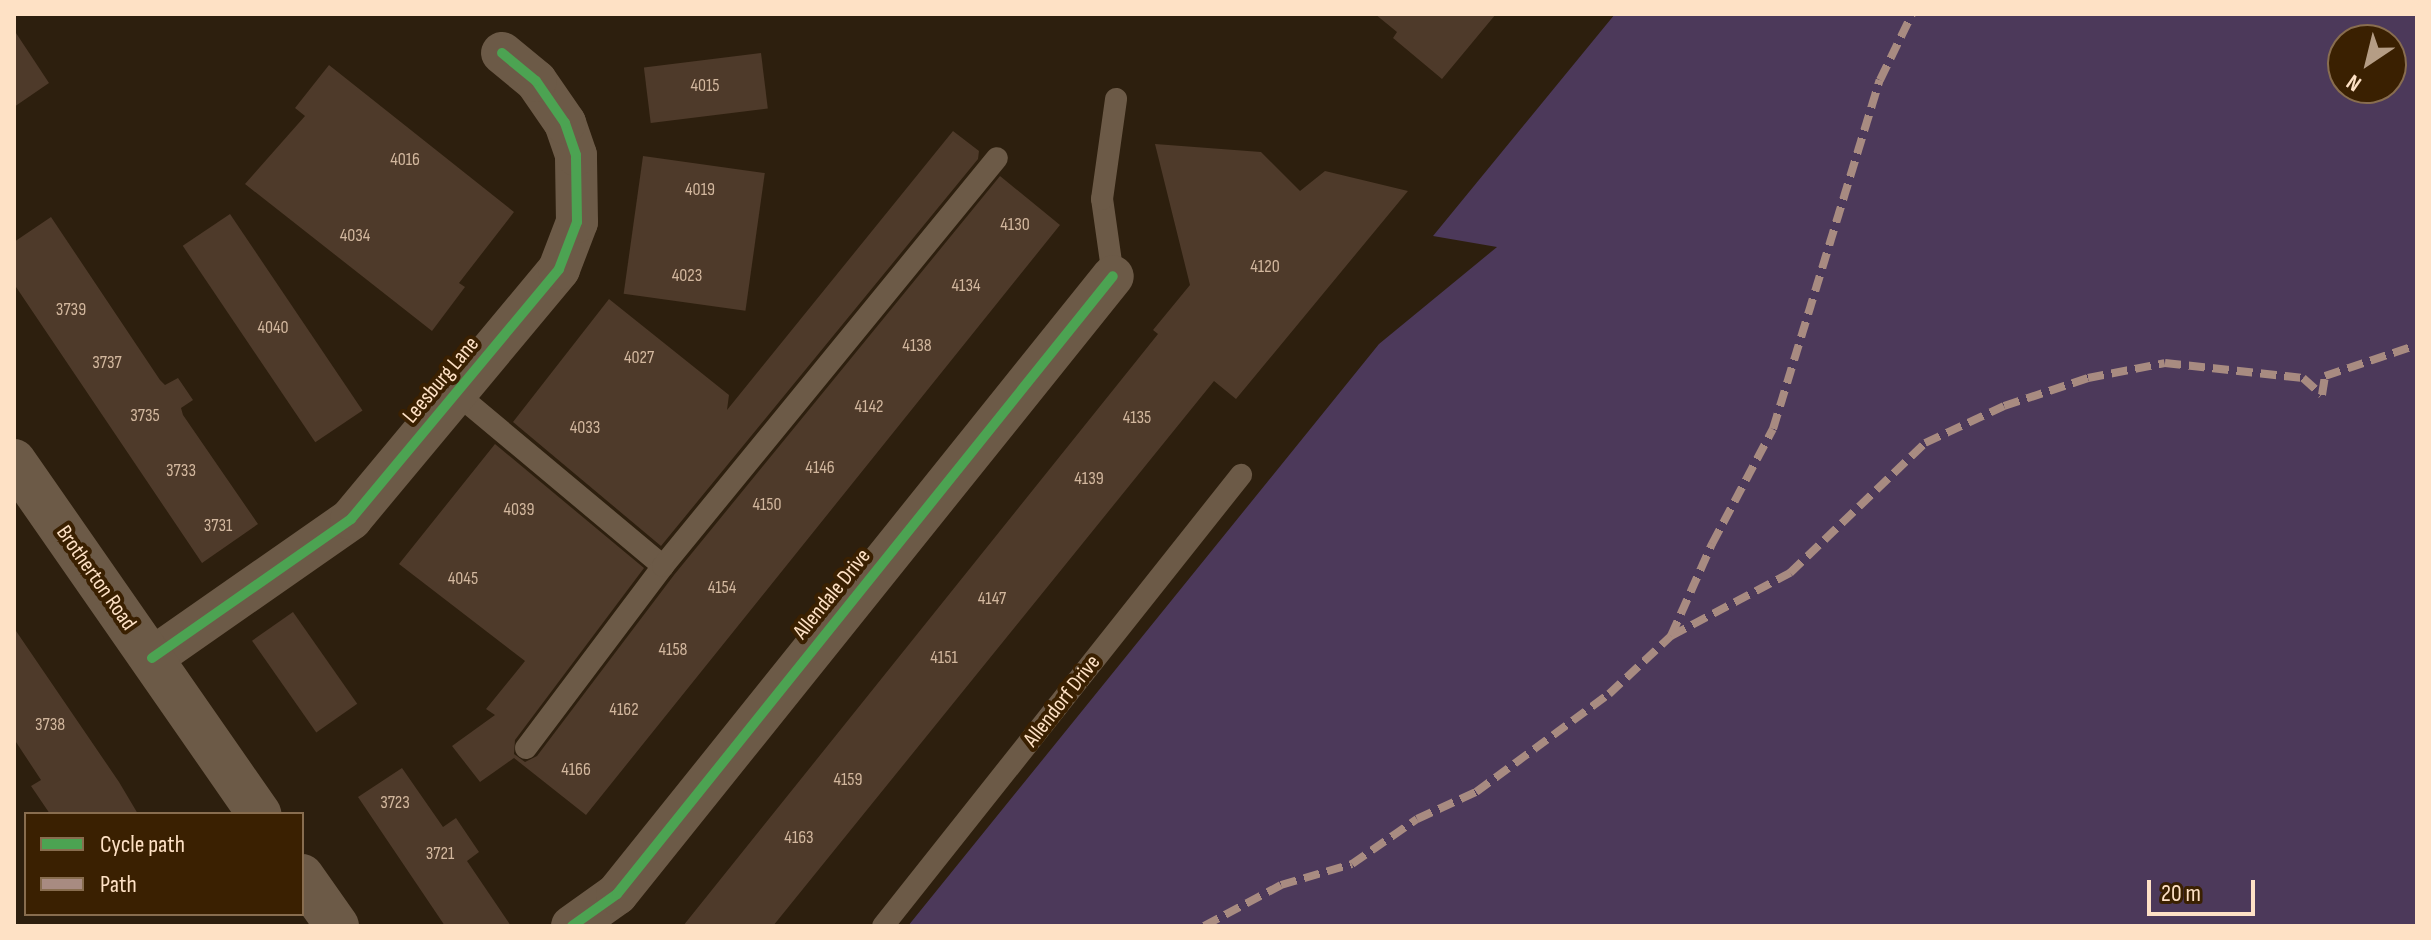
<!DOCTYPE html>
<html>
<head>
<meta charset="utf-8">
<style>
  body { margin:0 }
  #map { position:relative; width:2431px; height:940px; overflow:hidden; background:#2d1f0e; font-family:"Sofia Sans Condensed",sans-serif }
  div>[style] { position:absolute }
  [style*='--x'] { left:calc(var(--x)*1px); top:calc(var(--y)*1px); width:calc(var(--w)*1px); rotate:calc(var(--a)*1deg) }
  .green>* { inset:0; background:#4c395a }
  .building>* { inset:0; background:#4e3a2a; transform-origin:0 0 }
  .service>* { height:22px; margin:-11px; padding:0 11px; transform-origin:11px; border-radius:11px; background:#6c5a47 }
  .minor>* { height:42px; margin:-21px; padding:0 21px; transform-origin:21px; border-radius:21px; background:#6c5a47 }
  .tertiary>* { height:44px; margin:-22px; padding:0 22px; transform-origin:22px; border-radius:22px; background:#6c5a47 }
  .quiet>* { height:8px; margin-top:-4px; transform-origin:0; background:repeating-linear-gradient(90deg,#a88b81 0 16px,transparent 0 24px) }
  .cycleway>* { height:10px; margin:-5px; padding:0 5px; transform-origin:5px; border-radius:5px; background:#4ca352 }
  span { translate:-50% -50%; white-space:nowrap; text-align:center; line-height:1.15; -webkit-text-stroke:8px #3a2001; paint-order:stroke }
  .number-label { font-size:18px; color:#d2b79e }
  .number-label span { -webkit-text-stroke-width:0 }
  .street-label { font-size:22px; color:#fee1c5 }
  .frame { position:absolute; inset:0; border:16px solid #fee1c5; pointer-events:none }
  .legend { position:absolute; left:24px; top:812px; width:280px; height:104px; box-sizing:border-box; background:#3a2001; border:2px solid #886d4f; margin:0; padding:10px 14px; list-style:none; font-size:24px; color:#fee1c5 }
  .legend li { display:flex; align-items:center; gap:16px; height:40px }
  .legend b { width:40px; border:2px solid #886d4f }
  .north { position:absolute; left:2327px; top:24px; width:80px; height:80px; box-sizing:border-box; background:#3a2001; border:2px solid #886d4f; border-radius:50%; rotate:215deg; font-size:22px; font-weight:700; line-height:32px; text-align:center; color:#fee1c5 }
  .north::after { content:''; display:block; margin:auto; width:28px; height:36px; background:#b59d85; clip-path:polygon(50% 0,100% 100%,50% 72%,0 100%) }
  .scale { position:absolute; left:2147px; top:880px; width:108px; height:36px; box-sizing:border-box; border:4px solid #fee1c5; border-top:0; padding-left:10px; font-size:24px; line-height:28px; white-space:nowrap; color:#fee1c5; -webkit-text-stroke:6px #3a2001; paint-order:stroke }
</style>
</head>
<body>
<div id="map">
  <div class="green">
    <i style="clip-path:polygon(evenodd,1615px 14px,2417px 14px,2417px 926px,908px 926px,1379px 344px,1497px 247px,1433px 236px,1615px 14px,2343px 40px,2391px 40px,2391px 88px,2343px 88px,2343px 40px)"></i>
  </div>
  <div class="building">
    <i style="clip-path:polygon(1375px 14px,1496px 14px,1442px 79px,1393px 38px,1397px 32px)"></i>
    <i style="clip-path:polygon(14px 30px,49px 83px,14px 107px)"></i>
    <i style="left:761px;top:53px;width:56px;height:118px;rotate:83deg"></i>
    <i style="clip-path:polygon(329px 65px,514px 212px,459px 283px,465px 287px,432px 331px,245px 184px,305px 116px,295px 108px)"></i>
    <i style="clip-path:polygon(953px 131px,979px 151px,978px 159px,661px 546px,513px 422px,609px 299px,729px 395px,727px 410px)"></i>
    <i style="clip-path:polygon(1155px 144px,1261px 152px,1300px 191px,1325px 171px,1408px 191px,1236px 399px,1214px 381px,773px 926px,683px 926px,1158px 334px,1153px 330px,1190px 285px)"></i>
    <i style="left:643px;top:156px;width:123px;height:139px;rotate:8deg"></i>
    <i style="clip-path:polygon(1000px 176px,1060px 225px,586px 815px,514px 758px,480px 782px,452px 746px,495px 715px,486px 709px,525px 661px,399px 564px,495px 444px,644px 568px,515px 740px,514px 754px,525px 762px,537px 756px,674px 575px)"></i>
    <i style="left:230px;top:214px;width:237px;height:57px;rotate:56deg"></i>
    <i style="clip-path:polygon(51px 217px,160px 380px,165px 385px,178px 378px,193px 400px,181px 408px,183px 415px,258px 524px,202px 563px,14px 284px,14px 242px)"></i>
    <i style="left:293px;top:612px;width:112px;height:50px;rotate:55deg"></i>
    <i style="clip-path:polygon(14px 628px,119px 782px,138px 814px,50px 814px,31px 786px,41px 780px,14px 739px)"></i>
    <i style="clip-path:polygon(402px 768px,443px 827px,456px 818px,479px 852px,467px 861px,511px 926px,445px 926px,358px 797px)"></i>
  </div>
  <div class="service">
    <i style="--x:1113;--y:276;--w:78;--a:-98.1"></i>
    <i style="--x:1102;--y:199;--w:101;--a:-82"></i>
    <i style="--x:456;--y:393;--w:270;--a:39.9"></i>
    <i style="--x:526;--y:748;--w:228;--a:-53"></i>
    <i style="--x:663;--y:566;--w:527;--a:-50.7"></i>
    <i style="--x:883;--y:926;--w:576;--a:-51.56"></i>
  </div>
  <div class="minor">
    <i style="--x:152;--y:658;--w:243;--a:-34.9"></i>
    <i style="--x:351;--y:519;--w:325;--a:-50.2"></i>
    <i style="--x:559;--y:269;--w:50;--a:-69"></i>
    <i style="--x:577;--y:222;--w:67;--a:-90.9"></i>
    <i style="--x:576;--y:155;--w:34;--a:-109"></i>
    <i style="--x:565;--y:123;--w:51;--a:-124.6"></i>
    <i style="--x:536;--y:81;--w:44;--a:-140.5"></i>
    <i style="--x:572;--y:926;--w:55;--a:-35.4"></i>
    <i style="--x:617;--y:894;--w:792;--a:-51.25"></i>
  </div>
  <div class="tertiary">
    <i style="--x:14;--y:461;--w:430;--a:55.2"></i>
    <i style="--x:302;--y:876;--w:61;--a:55"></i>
  </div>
  <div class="quiet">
    <i style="--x:1671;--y:636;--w:101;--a:-66"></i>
    <i style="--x:1712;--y:544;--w:130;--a:-62.1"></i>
    <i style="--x:1773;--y:429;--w:365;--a:-73"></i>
    <i style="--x:1880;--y:80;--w:73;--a:-64.1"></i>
    <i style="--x:1204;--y:926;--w:87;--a:-28"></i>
    <i style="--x:1281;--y:885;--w:74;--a:-16.5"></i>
    <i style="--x:1352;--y:864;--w:79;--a:-34.7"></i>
    <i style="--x:1417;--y:819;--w:65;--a:-24.6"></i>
    <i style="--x:1476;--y:792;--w:165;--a:-36.4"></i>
    <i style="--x:1609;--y:694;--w:85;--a:-43.1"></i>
    <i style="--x:1671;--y:636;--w:135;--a:-27.9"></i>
    <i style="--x:1790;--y:573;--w:187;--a:-43.9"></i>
    <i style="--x:1925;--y:443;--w:87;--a:-25.1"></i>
    <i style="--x:2004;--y:406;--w:89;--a:-18.4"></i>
    <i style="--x:2088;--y:378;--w:78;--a:-11"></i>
    <i style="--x:2165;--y:363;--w:139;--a:6.2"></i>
    <i style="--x:2303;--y:378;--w:25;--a:42"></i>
    <i style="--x:2322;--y:395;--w:19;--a:-81"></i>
    <i style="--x:2325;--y:376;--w:97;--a:-18.6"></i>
  </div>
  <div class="cycleway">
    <i style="--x:152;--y:658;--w:243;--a:-34.9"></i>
    <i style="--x:351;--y:519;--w:325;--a:-50.2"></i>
    <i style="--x:559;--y:269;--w:50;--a:-69"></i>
    <i style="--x:577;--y:222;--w:67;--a:-90.9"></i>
    <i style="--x:576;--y:155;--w:34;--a:-109"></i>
    <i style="--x:565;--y:123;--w:51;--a:-124.6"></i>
    <i style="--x:536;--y:81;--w:44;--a:-140.5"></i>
    <i style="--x:572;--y:926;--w:55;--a:-35.4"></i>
    <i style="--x:617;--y:894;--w:792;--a:-51.25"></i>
  </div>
  <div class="number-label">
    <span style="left:705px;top:86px">4015</span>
    <span style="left:405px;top:160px">4016</span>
    <span style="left:700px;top:190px">4019</span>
    <span style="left:1015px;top:225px">4130</span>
    <span style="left:355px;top:236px">4034</span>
    <span style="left:1265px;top:267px">4120</span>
    <span style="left:687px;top:276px">4023</span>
    <span style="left:966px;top:286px">4134</span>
    <span style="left:71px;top:310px">3739</span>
    <span style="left:273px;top:328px">4040</span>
    <span style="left:917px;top:346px">4138</span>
    <span style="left:639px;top:358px">4027</span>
    <span style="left:107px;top:363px">3737</span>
    <span style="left:869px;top:407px">4142</span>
    <span style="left:145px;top:416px">3735</span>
    <span style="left:1137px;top:418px">4135</span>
    <span style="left:585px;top:428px">4033</span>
    <span style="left:820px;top:468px">4146</span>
    <span style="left:181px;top:471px">3733</span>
    <span style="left:1089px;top:479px">4139</span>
    <span style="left:767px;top:505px">4150</span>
    <span style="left:519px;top:510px">4039</span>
    <span style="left:218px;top:526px">3731</span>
    <span style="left:463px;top:579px">4045</span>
    <span style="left:722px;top:588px">4154</span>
    <span style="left:992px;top:599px">4147</span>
    <span style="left:673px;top:650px">4158</span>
    <span style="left:944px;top:658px">4151</span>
    <span style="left:624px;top:710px">4162</span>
    <span style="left:50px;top:725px">3738</span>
    <span style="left:576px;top:770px">4166</span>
    <span style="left:848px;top:780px">4159</span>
    <span style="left:395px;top:803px">3723</span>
    <span style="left:799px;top:838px">4163</span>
    <span style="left:440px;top:854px">3721</span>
  </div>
  <div class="street-label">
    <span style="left:441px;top:380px;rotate:-50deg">Leesburg Lane</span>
    <span style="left:96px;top:578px;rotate:55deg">Brotherton Road</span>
    <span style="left:832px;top:594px;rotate:-51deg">Allendale Drive</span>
    <span style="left:1062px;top:701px;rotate:-52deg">Allendorf Drive</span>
  </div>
  <div class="frame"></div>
  <ul class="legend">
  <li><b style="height:10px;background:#4ca352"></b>Cycle path</li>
  <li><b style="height:10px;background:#a88b81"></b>Path</li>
  </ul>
  <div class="north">N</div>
  <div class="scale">20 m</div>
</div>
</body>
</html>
